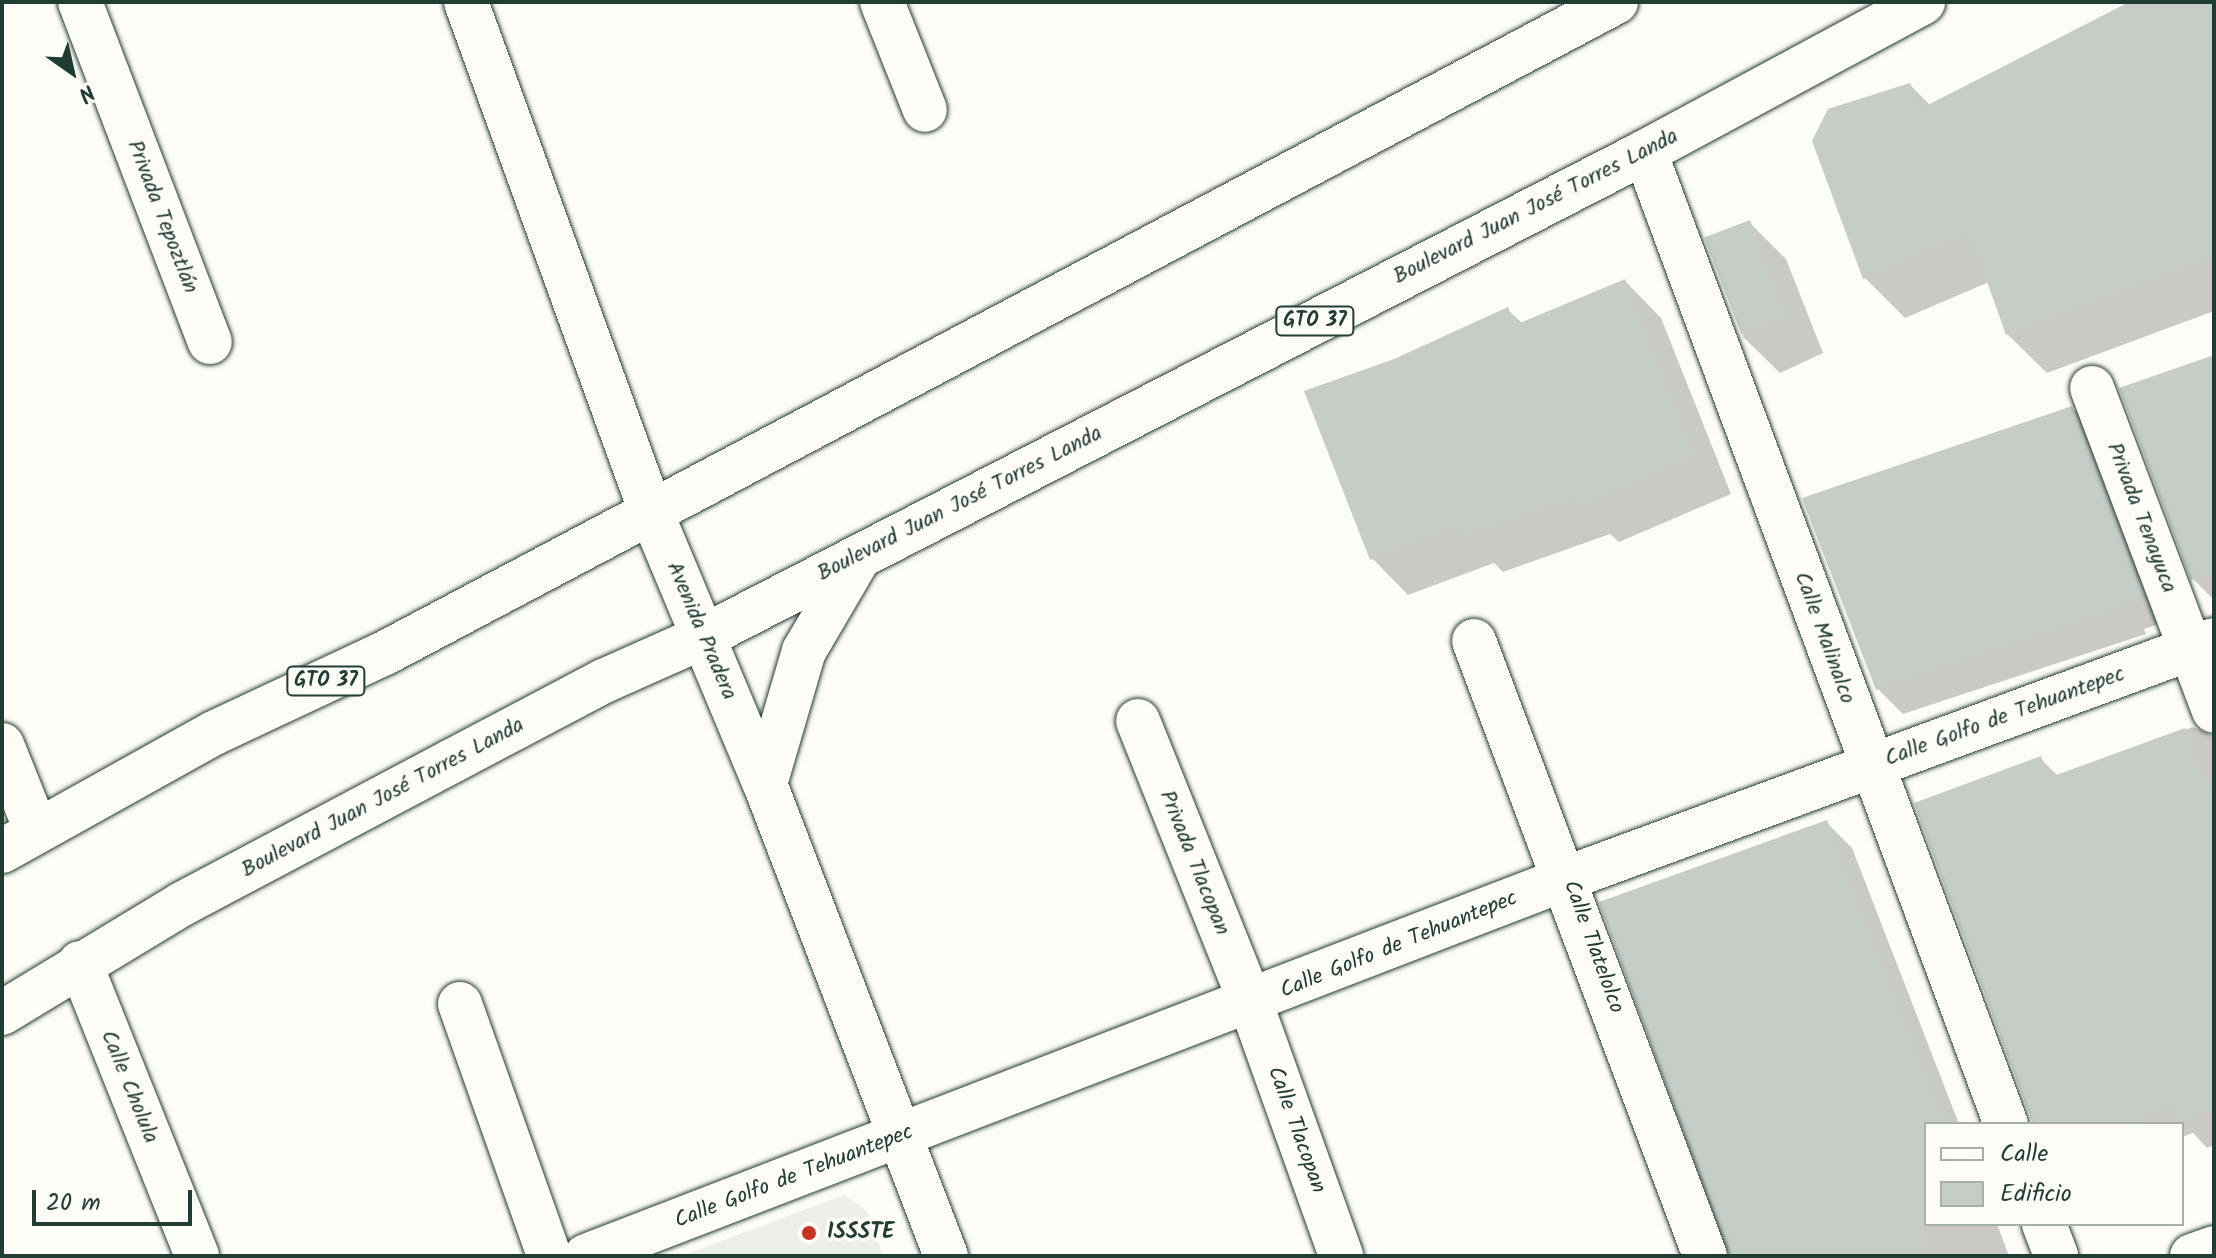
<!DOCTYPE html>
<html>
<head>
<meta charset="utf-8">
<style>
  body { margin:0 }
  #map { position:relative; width:2216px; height:1258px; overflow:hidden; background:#fdfcf7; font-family:Kalam,sans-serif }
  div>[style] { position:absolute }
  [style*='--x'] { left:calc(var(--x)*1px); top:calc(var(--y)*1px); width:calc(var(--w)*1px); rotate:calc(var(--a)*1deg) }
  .built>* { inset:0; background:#eceee9 }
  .shadow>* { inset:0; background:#0003 }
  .building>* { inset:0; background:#c6cdc7; transform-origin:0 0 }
  .roads { filter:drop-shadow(0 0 2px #1f3d34) drop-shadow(0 0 2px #1f3d34) }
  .minor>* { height:44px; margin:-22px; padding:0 22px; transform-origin:22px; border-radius:22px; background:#fdfcf7 }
  .major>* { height:44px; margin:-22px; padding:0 22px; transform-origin:22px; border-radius:22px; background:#fdfcf7 }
  .dots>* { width:22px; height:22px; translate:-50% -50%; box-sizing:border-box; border:4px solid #fdfcf7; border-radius:50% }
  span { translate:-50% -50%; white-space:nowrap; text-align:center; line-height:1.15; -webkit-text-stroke:7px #fdfcf7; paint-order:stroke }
  .shield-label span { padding:2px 6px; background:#fdfcf7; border:2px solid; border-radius:6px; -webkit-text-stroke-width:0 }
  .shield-label { font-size:20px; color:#1f3d34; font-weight:700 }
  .street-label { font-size:22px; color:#1f3d34 }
  .poi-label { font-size:22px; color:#1f3d34; font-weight:700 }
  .left { translate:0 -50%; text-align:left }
  .frame { position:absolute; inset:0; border:4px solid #1f3d34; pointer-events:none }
  .legend { position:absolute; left:1924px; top:1122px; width:260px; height:104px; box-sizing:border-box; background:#fdfcf7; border:2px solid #a4b0a9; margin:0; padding:10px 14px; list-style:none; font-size:24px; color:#1f3d34 }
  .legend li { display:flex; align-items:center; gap:16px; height:40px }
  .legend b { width:40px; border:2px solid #a4b0a9 }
  .north { position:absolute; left:32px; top:32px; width:80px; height:80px; -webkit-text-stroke:6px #fdfcf7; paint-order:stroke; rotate:146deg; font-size:22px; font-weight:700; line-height:32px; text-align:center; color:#1f3d34 }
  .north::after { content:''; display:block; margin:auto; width:28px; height:36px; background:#1f3d34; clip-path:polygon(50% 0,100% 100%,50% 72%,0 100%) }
  .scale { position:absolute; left:32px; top:1190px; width:160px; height:36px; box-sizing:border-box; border:4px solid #1f3d34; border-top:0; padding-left:10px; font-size:24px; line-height:28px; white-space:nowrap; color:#1f3d34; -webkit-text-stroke:6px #fdfcf7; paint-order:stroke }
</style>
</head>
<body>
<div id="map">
  <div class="built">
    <i style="clip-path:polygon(844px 1195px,867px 1211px,883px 1256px,682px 1256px)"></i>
  </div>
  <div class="shadow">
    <i style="clip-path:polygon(2133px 2px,2214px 2px,2214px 311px,2047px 373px,2007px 334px,1989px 282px,1905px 318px,1865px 278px,1815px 141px,1910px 85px,1931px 106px)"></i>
    <i style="clip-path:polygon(1749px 222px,1786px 259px,1823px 353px,1780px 373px,1743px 337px)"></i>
    <i style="clip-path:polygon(1625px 281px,1661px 318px,1731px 494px,1619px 542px,1610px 534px,1503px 572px,1494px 563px,1408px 595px,1372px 558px,1395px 361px,1507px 309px,1523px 324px)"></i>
    <i style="clip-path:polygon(2214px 358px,2214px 600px,2193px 579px)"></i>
    <i style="clip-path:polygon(2072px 408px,2097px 434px,2168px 621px,2144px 629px,2146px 634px,1903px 714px,1878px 689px)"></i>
    <i style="clip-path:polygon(2193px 727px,2214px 737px,2214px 1145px,2207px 1148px,2193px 1133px,2182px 1137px,2182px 1124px,2036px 1124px,2040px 758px,2058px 776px)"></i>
    <i style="clip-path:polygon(1827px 823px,1852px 848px,1959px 1124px,1926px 1124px,1926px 1224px,1997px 1224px,2009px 1256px,1731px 1256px)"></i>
  </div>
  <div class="building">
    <i style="clip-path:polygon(2129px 2px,2214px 2px,2214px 257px,2006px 335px,1970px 234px,1863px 279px,1812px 141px,1828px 109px,1910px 83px,1920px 109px)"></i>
    <i style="left:1750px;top:220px;width:104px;height:49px;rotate:69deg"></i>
    <i style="clip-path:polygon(1625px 279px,1696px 457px,1580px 507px,1577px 497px,1464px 537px,1460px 526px,1370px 560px,1304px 391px,1394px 359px,1508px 307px,1515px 325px)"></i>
    <i style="clip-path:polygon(2214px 355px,2214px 572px,2191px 580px,2119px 388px)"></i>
    <i style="clip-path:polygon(2072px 406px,2144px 595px,2120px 603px,2122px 609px,1876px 690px,1802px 498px)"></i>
    <i style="clip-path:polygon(2185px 728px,2214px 798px,2214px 1111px,2180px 1123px,2173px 1106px,2124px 1124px,2033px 1124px,1914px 803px,2041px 756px,2048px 778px)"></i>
    <i style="clip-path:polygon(1827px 820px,1945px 1124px,1926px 1124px,1926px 1256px,1729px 1256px,1599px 902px)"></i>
  </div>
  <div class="roads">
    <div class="minor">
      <i style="--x:80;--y:2;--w:364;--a:69.1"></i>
      <i style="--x:466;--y:2;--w:543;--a:70.06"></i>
      <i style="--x:651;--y:512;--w:295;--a:67.3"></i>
      <i style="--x:765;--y:784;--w:506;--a:69.02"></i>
      <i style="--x:882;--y:2;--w:116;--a:68.3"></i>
      <i style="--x:1645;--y:152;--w:1037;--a:69.63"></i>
      <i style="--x:2092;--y:388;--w:345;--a:69.3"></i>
      <i style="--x:1474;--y:641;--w:657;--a:69.41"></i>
      <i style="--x:1138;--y:721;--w:305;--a:68.2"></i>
      <i style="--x:1251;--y:1004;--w:268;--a:70.3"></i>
      <i style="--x:2;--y:745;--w:92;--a:68.2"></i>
      <i style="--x:80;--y:963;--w:315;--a:68.2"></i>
      <i style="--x:460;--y:1004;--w:267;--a:70.5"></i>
      <i style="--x:2044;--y:1224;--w:34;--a:69"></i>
      <i style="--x:586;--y:1256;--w:1051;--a:-21.07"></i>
      <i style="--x:1567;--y:878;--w:689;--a:-20.2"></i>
      <i style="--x:2192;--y:1256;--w:23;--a:-20"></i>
    </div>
    <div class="major">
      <i style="--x:765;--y:784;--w:139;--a:-73.7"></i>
      <i style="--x:804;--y:651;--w:107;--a:-59.6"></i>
      <i style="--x:2;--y:851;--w:243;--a:-29.1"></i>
      <i style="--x:214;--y:733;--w:187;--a:-25.1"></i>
      <i style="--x:383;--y:654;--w:1395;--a:-27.87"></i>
      <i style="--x:2;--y:1013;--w:210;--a:-31.2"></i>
      <i style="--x:182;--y:904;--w:306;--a:-27.9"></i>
      <i style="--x:452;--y:761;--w:172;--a:-27.8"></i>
      <i style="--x:604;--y:681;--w:111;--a:-24"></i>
      <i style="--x:705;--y:636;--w:1057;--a:-27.24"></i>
      <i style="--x:1645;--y:152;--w:316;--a:-28.3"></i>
    </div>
  </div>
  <div class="dots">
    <i style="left:809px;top:1233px;background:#c8321e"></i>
  </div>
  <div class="shield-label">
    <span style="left:1315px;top:321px">GTO 37</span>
    <span style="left:326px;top:681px">GTO 37</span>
  </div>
  <div class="street-label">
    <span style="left:1536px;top:207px;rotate:-27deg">Boulevard Juan José Torres Landa</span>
    <span style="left:162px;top:217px;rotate:69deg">Privada Tepoztlán</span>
    <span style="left:960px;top:504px;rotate:-27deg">Boulevard Juan José Torres Landa</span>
    <span style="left:2141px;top:518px;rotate:69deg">Privada Tenayuca</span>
    <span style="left:701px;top:631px;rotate:67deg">Avenida Pradera</span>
    <span style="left:1824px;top:638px;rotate:70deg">Calle Malinalco</span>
    <span style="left:2005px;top:717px;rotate:-20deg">Calle Golfo de Tehuantepec</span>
    <span style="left:383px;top:798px;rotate:-28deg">Boulevard Juan José Torres Landa</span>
    <span style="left:1194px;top:863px;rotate:68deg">Privada Tlacopan</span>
    <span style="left:1399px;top:945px;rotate:-22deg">Calle Golfo de Tehuantepec</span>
    <span style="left:1593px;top:947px;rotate:70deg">Calle Tlatelolco</span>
    <span style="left:129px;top:1087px;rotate:68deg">Calle Cholula</span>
    <span style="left:1296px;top:1130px;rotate:70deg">Calle Tlacopan</span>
    <span style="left:794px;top:1177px;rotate:-21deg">Calle Golfo de Tehuantepec</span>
  </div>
  <div class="poi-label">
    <span class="left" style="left:827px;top:1233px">ISSSTE</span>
  </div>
  <div class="frame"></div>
  <ul class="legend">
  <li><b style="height:10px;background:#fdfcf7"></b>Calle</li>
  <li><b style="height:22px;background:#c6cdc7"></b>Edificio</li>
  </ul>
  <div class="north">N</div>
  <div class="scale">20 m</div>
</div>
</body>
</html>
